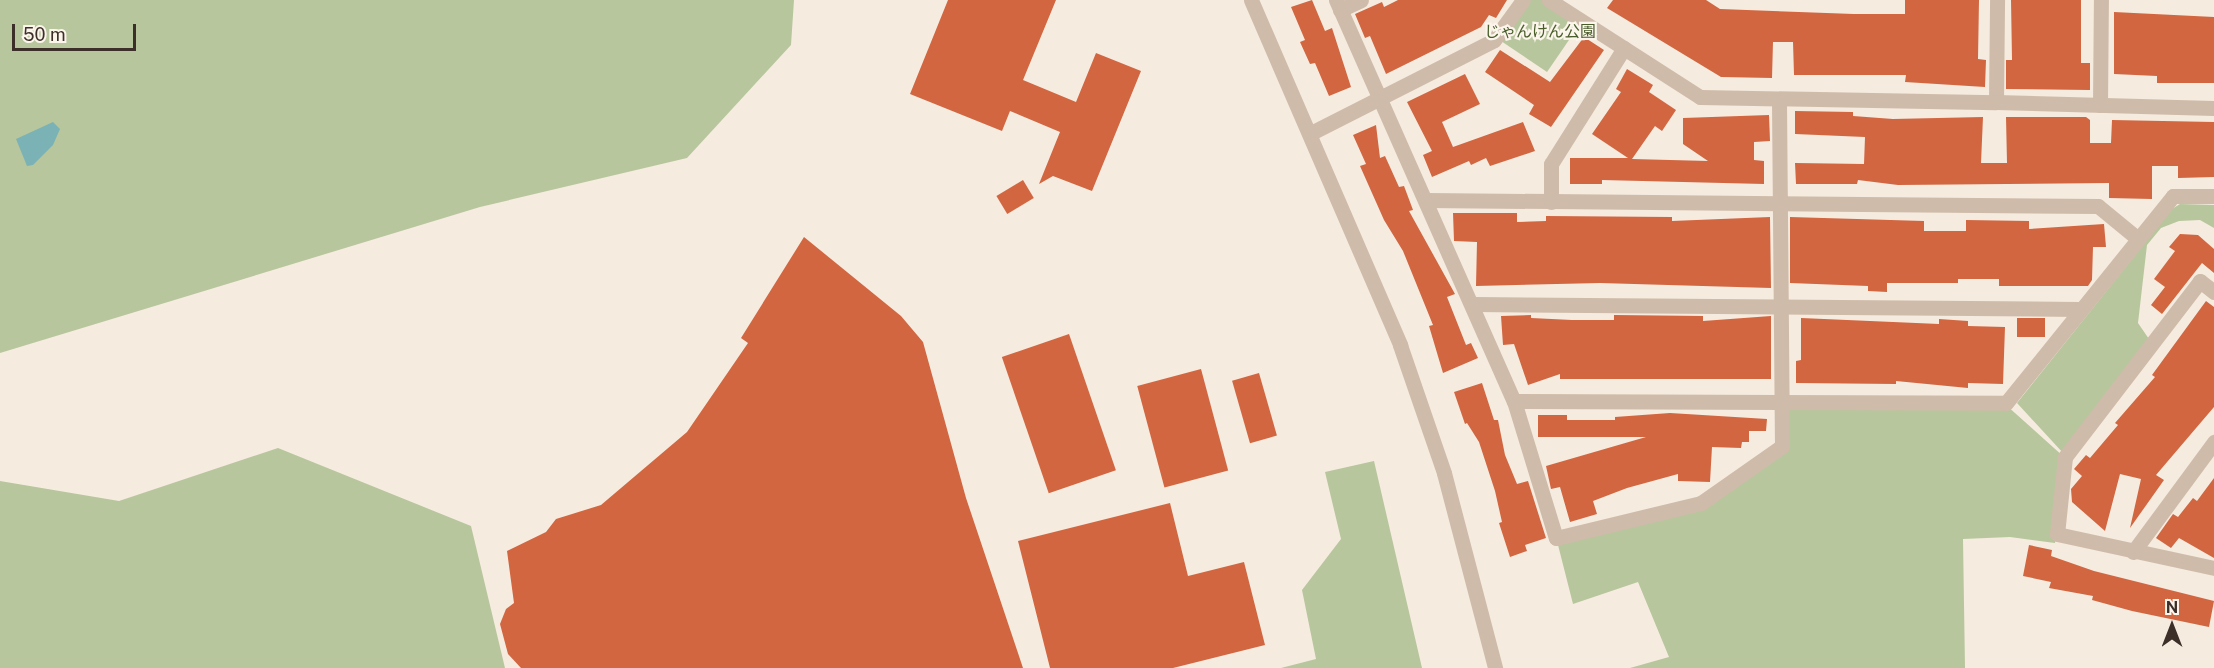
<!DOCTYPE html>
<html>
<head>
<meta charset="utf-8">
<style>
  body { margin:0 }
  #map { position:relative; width:2214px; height:668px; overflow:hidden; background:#f5ebdf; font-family:"Public Sans","Noto Sans JP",sans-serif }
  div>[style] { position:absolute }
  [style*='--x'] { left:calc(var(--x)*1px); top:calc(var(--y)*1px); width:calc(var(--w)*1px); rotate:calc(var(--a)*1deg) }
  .green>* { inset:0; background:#b8c69d }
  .water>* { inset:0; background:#7ab2b5 }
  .building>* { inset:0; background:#d16641; transform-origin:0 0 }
  .minor>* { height:15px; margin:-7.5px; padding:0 7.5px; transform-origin:7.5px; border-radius:7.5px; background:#cfbba9 }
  span { translate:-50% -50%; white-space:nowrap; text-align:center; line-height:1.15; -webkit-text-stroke:4.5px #fcf5ec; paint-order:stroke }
  .park-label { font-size:16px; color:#495d2a }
  .north { position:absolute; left:2142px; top:596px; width:60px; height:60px; -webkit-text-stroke:4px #fcf5ec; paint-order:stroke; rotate:0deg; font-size:16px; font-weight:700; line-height:24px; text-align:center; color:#3c2f29 }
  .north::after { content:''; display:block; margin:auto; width:21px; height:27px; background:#3c2f29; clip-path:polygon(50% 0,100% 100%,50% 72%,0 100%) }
  .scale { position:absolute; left:12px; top:24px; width:124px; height:27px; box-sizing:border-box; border:3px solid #3c2f29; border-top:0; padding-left:8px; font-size:18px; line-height:21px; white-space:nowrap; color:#3c2f29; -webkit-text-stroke:4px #fcf5ec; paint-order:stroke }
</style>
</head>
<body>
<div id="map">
  <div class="green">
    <i style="clip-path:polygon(0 0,794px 0,791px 45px,687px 158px,480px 207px,0 353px)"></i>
    <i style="clip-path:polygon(1524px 0,1549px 0,1582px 21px,1547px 72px,1501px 41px)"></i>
    <i style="clip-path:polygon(2180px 204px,2214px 205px,2214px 228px,2200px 220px,2179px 221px,2161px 228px,2147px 245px,2138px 323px,2151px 342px,2064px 454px,2017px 403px,2172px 209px)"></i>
    <i style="clip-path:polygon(1783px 405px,2006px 405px,2064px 457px,2055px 543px,2010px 537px,1963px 539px,1965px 668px,1630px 668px,1669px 657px,1638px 582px,1573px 604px,1557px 541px,1703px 506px,1784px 448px)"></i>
    <i style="clip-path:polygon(278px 448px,471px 526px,505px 668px,0 668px,0 481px,119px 501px)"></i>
    <i style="clip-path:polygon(1374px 461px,1422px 668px,1281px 668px,1316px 659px,1302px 590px,1341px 539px,1325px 472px)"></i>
  </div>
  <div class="water">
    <i style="clip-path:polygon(53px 122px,60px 129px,53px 145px,33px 165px,27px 166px,16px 139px)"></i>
  </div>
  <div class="building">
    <i style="clip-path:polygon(948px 0,1056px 0,1023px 80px,1076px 102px,1096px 53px,1141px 71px,1092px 191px,1053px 176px,1039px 184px,1060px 132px,1010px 111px,1002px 131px,910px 94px)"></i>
    <i style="clip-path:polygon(1312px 0,1325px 31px,1332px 28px,1351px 87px,1329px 96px,1315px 63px,1310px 64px,1300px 42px,1305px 40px,1291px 7px)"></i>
    <i style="clip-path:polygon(1398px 0,1507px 0,1496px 18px,1489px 15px,1481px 27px,1386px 74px,1370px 36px,1365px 38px,1355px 14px,1382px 2px,1384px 7px)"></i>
    <i style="clip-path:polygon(1613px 0,1706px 0,1720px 9px,1854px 14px,1905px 14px,1905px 0,1979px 0,1978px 59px,1986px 60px,1985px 87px,1905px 82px,1906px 75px,1794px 75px,1793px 42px,1773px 42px,1772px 78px,1721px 77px,1607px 8px)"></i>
    <i style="clip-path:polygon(2011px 0,2081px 0,2081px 63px,2090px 63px,2090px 90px,2006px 89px,2006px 60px,2012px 60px)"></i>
    <i style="clip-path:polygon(2114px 12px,2214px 17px,2214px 83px,2157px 83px,2157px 76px,2114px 74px)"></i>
    <i style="clip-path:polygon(1584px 37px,1604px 50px,1551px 127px,1529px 114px,1534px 105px,1485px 72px,1500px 50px,1550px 82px)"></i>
    <i style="clip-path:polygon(1627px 69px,1653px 85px,1649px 92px,1676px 110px,1662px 131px,1655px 126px,1632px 159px,1708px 161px,1683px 144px,1683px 118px,1769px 115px,1770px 141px,1754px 142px,1754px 160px,1764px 161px,1764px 184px,1602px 180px,1602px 184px,1570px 184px,1570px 158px,1628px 158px,1592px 134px,1621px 92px,1616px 89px)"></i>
    <i style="clip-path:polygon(1465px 74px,1480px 104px,1442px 122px,1453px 147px,1523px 122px,1535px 151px,1490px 166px,1486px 158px,1471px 165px,1469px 161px,1432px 177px,1423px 155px,1432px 151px,1407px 102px)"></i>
    <i style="clip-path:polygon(1795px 111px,1853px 112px,1853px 116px,1893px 119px,1983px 117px,1981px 163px,2007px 163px,2006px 117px,2086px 117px,2090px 120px,2090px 143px,2111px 143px,2112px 120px,2214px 122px,2214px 177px,2178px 178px,2178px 166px,2152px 166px,2152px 199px,2109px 198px,2109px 183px,1898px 185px,1858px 180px,1857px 184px,1796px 184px,1795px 163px,1864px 164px,1865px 137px,1795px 134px)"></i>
    <i style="clip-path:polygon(1376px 125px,1380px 158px,1385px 156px,1399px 187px,1404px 186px,1413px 210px,1409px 211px,1455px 294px,1447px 297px,1466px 345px,1471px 343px,1478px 358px,1443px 373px,1429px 326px,1433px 325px,1403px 251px,1384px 220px,1360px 166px,1366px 164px,1353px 135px)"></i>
    <i style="left:1023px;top:180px;width:21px;height:31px;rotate:59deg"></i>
    <i style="clip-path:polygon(1453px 213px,1517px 213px,1517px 222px,1546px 221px,1546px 216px,1672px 217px,1672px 221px,1770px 217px,1771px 288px,1600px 283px,1476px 286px,1477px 242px,1454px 241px)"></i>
    <i style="clip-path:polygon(1790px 217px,1924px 221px,1924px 231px,1966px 231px,1966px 220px,2029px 221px,2029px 229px,2104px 224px,2106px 247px,2093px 247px,2092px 280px,2088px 286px,1999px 286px,1999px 279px,1958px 279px,1958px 283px,1887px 283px,1887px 292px,1868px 291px,1868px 286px,1790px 283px)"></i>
    <i style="clip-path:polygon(2180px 234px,2198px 235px,2214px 249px,2214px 273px,2202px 263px,2162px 314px,2151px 305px,2165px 287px,2154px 279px,2175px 251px,2169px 247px)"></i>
    <i style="clip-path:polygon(804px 237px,901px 316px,923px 342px,966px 498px,1023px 668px,521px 668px,508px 654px,500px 624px,506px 609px,514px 603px,507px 551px,546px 532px,556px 519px,601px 505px,687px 432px,748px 343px,741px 338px)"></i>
    <i style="clip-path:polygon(2206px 301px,2214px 307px,2214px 407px,2156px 475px,2164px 480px,2130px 528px,2141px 479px,2120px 474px,2105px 531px,2072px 502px,2071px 489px,2082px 476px,2074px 469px,2086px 455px,2090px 458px,2118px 425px,2115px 423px,2155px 377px,2152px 375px)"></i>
    <i style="clip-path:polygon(1531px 315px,1531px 318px,1572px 320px,1614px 320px,1614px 315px,1703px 316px,1703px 321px,1771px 316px,1771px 379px,1560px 379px,1560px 374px,1528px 385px,1514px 344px,1503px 345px,1501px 316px)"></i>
    <i style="clip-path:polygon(1801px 318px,1939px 324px,1939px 319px,1968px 321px,1968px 326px,2005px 327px,2003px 384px,1968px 383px,1968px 388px,1896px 381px,1896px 384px,1796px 383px,1796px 361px,1801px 360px)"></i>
    <i style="left:2017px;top:318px;width:28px;height:19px"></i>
    <i style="left:1069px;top:334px;width:144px;height:71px;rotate:71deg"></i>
    <i style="left:1201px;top:369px;width:105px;height:66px;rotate:75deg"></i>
    <i style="left:1259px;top:373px;width:65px;height:28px;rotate:74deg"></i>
    <i style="clip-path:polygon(1482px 383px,1494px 420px,1498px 420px,1505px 455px,1517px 484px,1528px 481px,1546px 538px,1525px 545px,1527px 551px,1510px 557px,1499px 523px,1502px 522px,1495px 491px,1479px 442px,1467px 423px,1465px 424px,1454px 392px)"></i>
    <i style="clip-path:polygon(1670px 413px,1767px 419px,1766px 431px,1749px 431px,1749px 442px,1742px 442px,1741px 448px,1712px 447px,1710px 482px,1678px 481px,1678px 474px,1627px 488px,1593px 501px,1597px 514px,1570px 522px,1560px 487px,1551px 489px,1546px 466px,1646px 437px,1538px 437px,1538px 415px,1567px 415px,1567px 420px,1615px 420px,1615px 417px)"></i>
    <i style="clip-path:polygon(2214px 478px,2214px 558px,2179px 538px,2171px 548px,2156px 538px,2173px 514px,2178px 517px,2193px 498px,2197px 501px)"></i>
    <i style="clip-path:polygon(1170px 503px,1188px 576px,1244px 562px,1265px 645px,1173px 668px,1050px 668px,1018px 541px)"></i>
    <i style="clip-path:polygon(2029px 545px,2052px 550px,2051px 556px,2094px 571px,2214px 601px,2209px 627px,2132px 611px,2092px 600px,2093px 596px,2049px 588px,2051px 582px,2023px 576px)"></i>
  </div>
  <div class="minor">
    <i style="--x:1251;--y:0;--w:376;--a:66.6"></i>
    <i style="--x:1400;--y:345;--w:135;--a:71"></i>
    <i style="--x:1444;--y:473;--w:202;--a:75.3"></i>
    <i style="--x:1336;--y:0;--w:439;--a:66.1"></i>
    <i style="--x:1514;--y:401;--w:143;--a:73"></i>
    <i style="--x:1556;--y:538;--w:149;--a:-13.6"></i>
    <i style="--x:1701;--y:503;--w:99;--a:-35.1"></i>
    <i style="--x:1782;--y:446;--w:347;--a:-90.5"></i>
    <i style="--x:1549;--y:0;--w:179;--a:32.7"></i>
    <i style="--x:1700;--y:97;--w:296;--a:1"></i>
    <i style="--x:1996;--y:102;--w:102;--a:-89.4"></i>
    <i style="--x:1340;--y:10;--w:23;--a:-25"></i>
    <i style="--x:1996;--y:102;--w:218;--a:1.6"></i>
    <i style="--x:2100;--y:105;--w:105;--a:-89.5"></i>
    <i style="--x:1311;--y:133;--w:205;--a:-26.9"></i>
    <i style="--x:1494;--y:40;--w:49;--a:-54.1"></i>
    <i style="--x:1426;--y:200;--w:672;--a:0.51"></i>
    <i style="--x:2098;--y:206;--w:50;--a:39.4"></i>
    <i style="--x:1551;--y:202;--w:38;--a:-90"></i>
    <i style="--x:1551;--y:164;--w:137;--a:-57.8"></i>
    <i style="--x:2214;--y:292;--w:18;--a:-142"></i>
    <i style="--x:2200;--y:281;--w:222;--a:127.5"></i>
    <i style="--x:2065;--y:457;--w:77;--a:95.9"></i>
    <i style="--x:2057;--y:534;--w:161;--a:12.2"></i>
    <i style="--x:1474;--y:304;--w:605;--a:0.47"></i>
    <i style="--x:1514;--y:401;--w:492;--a:0.2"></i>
    <i style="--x:2006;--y:403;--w:266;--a:-51.1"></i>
    <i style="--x:2173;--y:196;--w:41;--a:0"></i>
    <i style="--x:2133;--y:552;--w:137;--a:-53.6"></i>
  </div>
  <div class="park-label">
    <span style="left:1540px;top:32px">じゃんけん公園</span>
  </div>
  <div class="north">N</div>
  <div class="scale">50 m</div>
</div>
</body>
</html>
